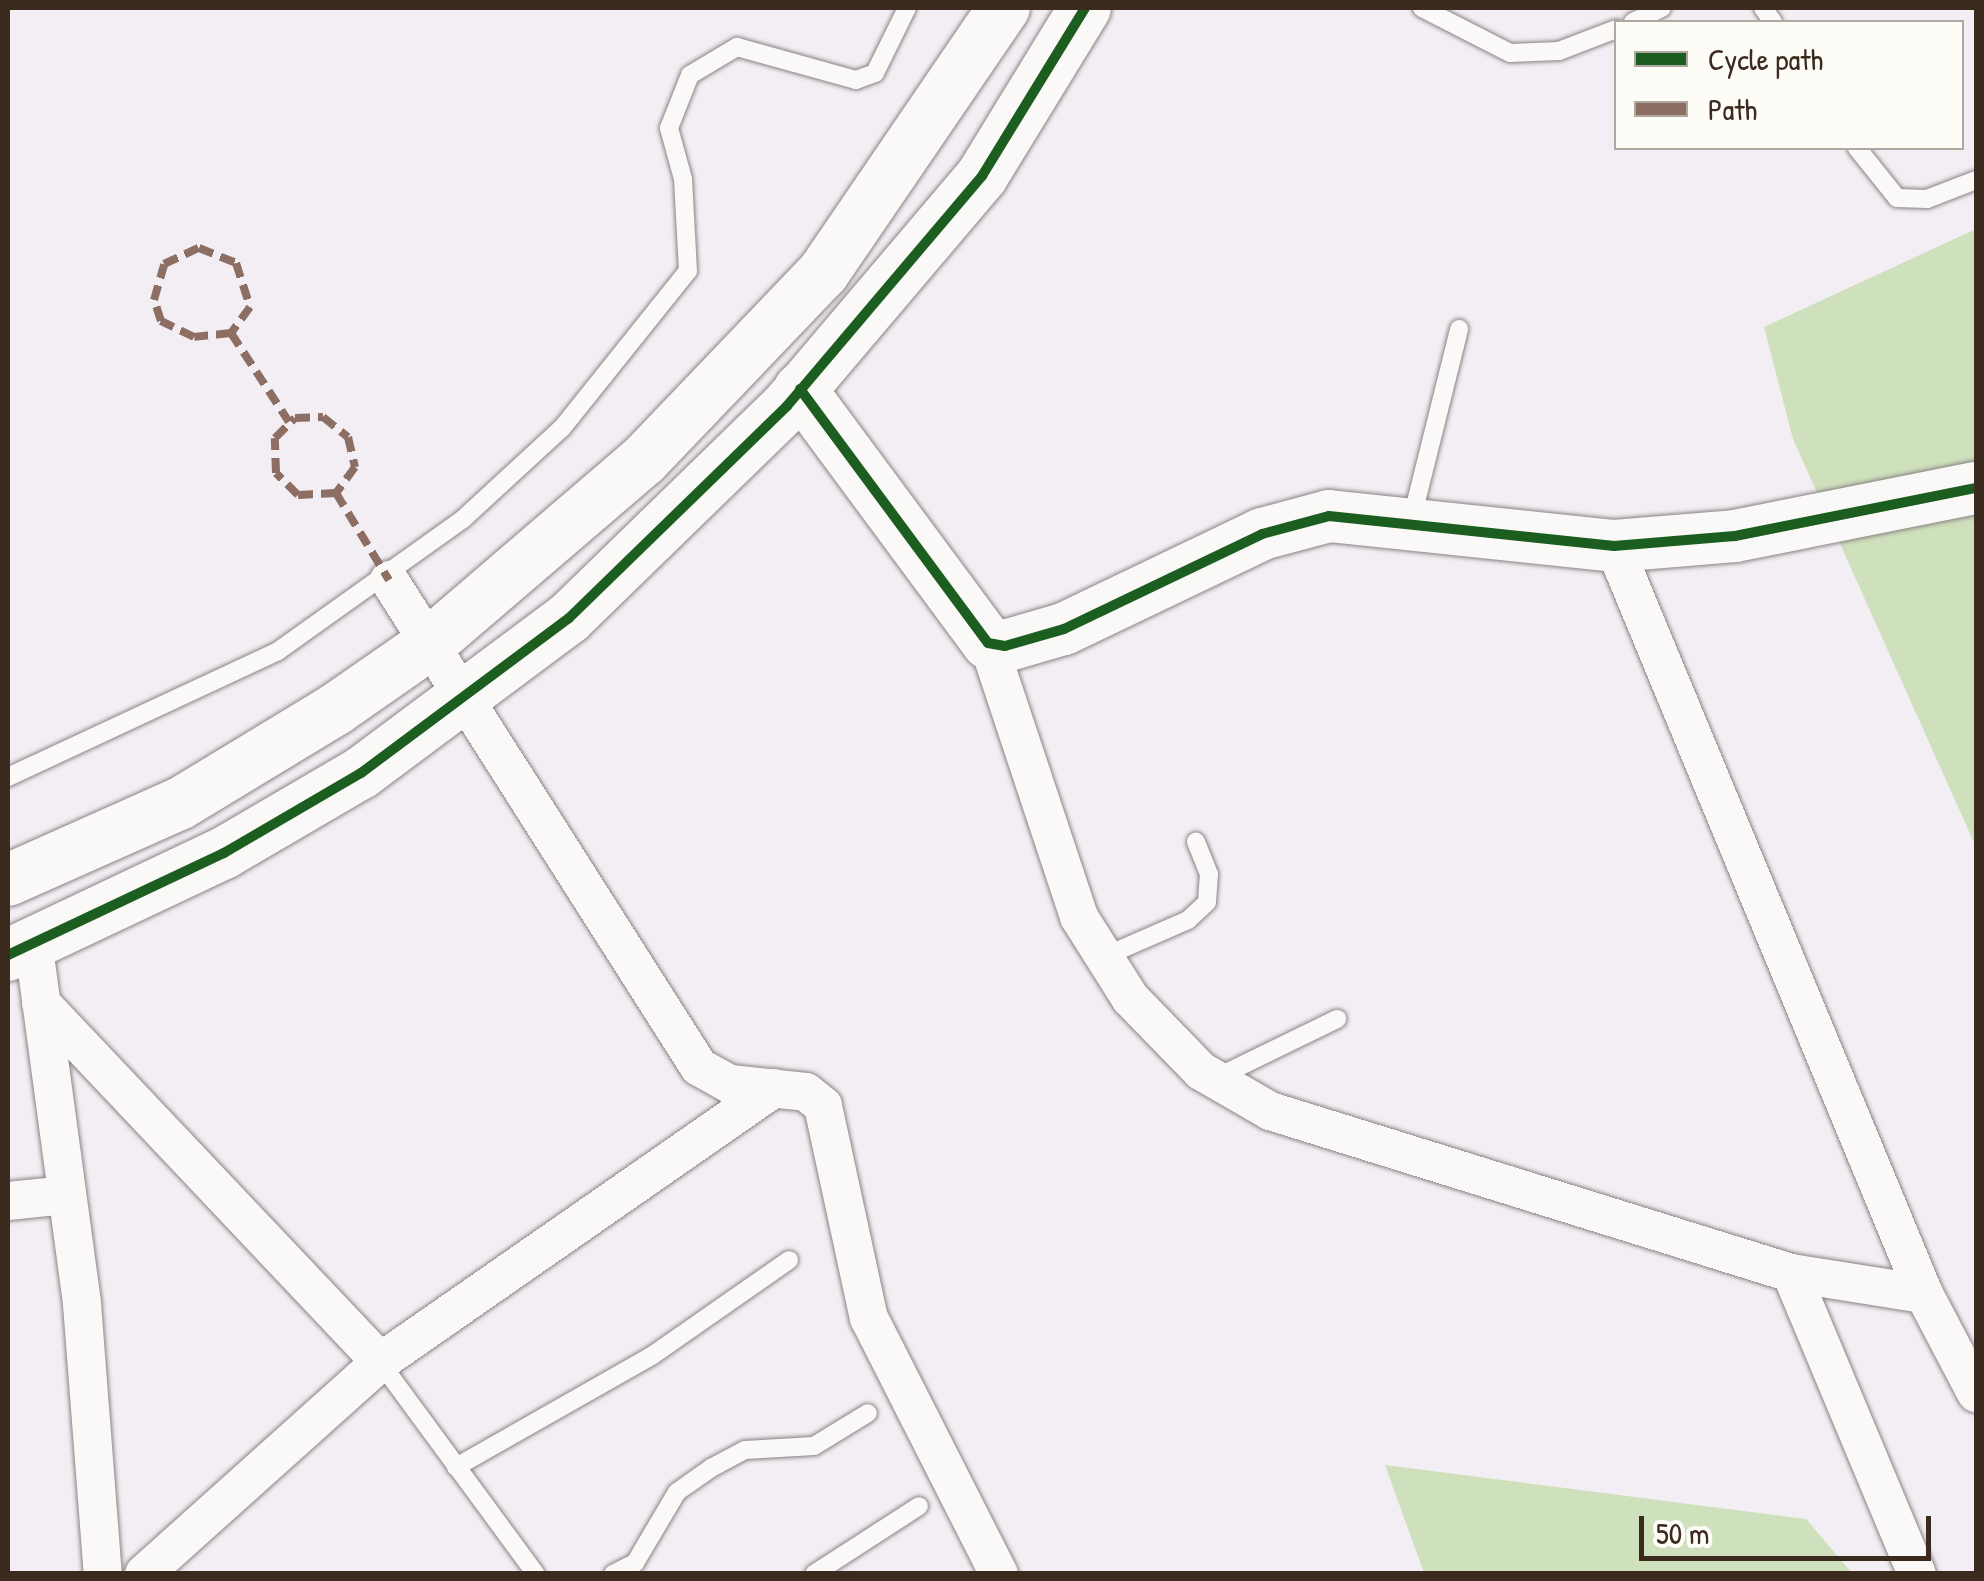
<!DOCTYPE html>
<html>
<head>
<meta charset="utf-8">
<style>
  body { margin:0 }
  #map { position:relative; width:1984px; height:1581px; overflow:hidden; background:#f3eef4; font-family:"Patrick Hand",sans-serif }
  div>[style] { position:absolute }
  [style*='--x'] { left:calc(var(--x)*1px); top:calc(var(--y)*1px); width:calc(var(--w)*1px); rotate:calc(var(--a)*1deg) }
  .green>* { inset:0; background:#cfe0bc }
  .roads { filter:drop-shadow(0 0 2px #898383) drop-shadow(0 0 2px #898383) }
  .lane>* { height:18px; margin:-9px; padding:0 9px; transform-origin:9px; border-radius:9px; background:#faf9f8 }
  .street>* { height:38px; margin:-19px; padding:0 19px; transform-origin:19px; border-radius:19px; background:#faf9f8 }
  .secondary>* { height:52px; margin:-26px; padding:0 26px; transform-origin:26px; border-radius:26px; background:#faf9f8 }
  .quiet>* { height:8px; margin-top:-4px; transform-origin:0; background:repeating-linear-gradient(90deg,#8d6e63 0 15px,transparent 0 23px) }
  .cycleway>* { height:10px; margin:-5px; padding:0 5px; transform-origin:5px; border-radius:5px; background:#1b5e20 }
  span { translate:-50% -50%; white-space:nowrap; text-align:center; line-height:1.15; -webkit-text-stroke:8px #fdfcf7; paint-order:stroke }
  .frame { position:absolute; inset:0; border:10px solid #3b2a1e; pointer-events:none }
  .legend { position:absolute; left:1614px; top:20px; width:350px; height:130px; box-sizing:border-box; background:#fdfcf7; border:2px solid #afa8a0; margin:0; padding:12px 18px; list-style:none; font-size:30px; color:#3b2a1e }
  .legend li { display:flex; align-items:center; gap:20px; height:50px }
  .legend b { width:50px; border:2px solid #afa8a0 }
  .scale { position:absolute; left:1639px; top:1516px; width:292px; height:45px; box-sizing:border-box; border:5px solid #3b2a1e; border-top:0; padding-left:12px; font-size:30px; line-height:35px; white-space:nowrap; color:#3b2a1e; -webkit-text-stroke:8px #fdfcf7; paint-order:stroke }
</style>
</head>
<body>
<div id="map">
  <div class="green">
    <i style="clip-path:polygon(1976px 229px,1976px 847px,1793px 439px,1764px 327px)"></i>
    <i style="clip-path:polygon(1385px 1465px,1806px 1519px,1852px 1573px,1424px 1573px)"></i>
  </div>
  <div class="roads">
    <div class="lane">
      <i style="--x:1422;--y:8;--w:99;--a:27.1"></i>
      <i style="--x:1510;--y:53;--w:49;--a:-2.3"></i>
      <i style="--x:1559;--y:51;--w:61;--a:-21.1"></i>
      <i style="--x:1763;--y:8;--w:17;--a:54"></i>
      <i style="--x:1633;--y:22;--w:32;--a:-26"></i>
      <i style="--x:1857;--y:148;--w:64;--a:51.3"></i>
      <i style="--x:1897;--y:198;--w:30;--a:2"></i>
      <i style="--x:1927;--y:199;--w:53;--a:-21.2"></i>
      <i style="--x:1412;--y:518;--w:195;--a:-76"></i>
      <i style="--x:8;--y:777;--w:298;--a:-25"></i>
      <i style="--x:278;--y:651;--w:227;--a:-35.5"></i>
      <i style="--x:463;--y:519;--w:134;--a:-42.6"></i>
      <i style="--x:562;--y:428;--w:201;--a:-51.3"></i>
      <i style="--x:688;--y:271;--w:92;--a:-93.1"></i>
      <i style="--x:683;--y:179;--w:53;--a:-105.4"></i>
      <i style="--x:669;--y:128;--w:57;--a:-68.4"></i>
      <i style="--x:690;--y:75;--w:55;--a:-30.8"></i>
      <i style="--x:737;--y:47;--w:123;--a:15.5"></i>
      <i style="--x:856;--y:80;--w:20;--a:-20"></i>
      <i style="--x:875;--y:73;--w:72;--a:-63.8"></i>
      <i style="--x:1101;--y:958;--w:95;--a:-23.6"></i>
      <i style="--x:1188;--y:920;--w:26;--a:-43"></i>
      <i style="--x:1207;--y:902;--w:28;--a:-86"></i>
      <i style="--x:1209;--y:874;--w:35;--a:-112"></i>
      <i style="--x:1216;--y:1078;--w:135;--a:-26"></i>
      <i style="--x:380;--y:1362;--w:263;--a:53.7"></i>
      <i style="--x:456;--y:1467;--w:227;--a:-29.6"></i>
      <i style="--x:653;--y:1355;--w:166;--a:-34.9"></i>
      <i style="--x:613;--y:1574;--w:25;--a:-27"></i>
      <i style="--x:635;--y:1563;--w:82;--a:-59.4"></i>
      <i style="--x:677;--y:1492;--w:42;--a:-35.2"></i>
      <i style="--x:711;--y:1468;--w:38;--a:-28"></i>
      <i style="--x:745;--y:1450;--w:69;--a:-3.3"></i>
      <i style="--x:814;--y:1446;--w:63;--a:-31.4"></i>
      <i style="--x:814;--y:1574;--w:125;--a:-32.9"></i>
    </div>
    <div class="street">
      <i style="--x:1614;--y:546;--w:810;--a:67.49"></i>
      <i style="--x:1924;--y:1294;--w:112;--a:62.3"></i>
      <i style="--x:389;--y:580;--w:577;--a:57.52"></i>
      <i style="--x:699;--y:1067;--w:35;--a:29"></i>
      <i style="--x:730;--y:1084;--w:76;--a:6"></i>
      <i style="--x:806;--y:1092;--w:22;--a:39"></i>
      <i style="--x:823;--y:1106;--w:217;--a:77.8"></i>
      <i style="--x:869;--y:1318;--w:287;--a:63.1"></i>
      <i style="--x:988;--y:643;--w:289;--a:71.6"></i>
      <i style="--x:1079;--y:917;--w:96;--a:57.8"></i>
      <i style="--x:1130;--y:998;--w:102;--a:45.8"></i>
      <i style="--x:1201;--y:1071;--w:80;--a:30.1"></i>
      <i style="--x:1270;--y:1111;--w:546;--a:17.27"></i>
      <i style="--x:1791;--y:1273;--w:135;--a:9"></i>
      <i style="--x:34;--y:948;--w:359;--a:82.3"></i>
      <i style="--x:82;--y:1304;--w:271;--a:85.6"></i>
      <i style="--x:41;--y:1003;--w:494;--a:46.6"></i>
      <i style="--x:8;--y:1201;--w:58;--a:-5.9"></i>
      <i style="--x:1791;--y:1273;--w:326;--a:67.3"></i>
      <i style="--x:144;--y:1574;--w:317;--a:-41.9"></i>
      <i style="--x:380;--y:1362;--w:480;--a:-34.8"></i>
    </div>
    <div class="secondary">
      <i style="--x:800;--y:389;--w:316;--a:53.5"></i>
      <i style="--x:988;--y:643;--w:17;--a:10"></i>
      <i style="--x:1005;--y:646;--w:61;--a:-16.1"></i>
      <i style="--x:1064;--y:629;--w:220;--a:-25.6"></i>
      <i style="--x:1262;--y:534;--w:69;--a:-15"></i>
      <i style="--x:1329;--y:516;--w:287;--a:6"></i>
      <i style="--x:1614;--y:546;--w:121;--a:-4.7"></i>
      <i style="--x:1735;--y:536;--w:246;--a:-11.3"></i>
      <i style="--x:8;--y:880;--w:189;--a:-24"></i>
      <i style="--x:181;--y:803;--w:181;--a:-31.2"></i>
      <i style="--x:336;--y:709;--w:112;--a:-34.8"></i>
      <i style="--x:428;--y:645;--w:284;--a:-40.6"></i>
      <i style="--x:644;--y:460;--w:259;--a:-46.3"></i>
      <i style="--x:823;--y:273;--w:321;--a:-55.7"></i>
      <i style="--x:8;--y:955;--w:239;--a:-25.3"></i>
      <i style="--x:224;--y:853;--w:159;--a:-30.3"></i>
      <i style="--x:361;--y:773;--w:259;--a:-36.7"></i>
      <i style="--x:569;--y:618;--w:304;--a:-44.2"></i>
      <i style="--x:787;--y:406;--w:302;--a:-49.7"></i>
      <i style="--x:982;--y:176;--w:197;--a:-58.5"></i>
    </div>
  </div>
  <div class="quiet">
    <i style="--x:231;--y:333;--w:37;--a:174"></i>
    <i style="--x:194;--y:337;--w:37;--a:-154"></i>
    <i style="--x:161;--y:321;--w:22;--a:-108"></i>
    <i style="--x:154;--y:300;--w:37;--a:-74"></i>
    <i style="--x:164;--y:264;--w:38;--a:-25"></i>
    <i style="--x:199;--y:248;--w:40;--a:22"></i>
    <i style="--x:236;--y:263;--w:46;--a:72.3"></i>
    <i style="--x:250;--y:307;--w:32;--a:126"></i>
    <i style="--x:231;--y:333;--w:106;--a:56.9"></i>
    <i style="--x:336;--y:493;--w:38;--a:177"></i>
    <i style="--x:298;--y:495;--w:31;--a:-135"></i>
    <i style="--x:276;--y:473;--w:35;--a:-92"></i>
    <i style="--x:275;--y:438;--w:28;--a:-45"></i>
    <i style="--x:295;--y:418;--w:28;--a:-2"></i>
    <i style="--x:323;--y:417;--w:32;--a:39"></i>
    <i style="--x:348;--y:437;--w:31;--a:77"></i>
    <i style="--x:355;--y:467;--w:32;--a:126"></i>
    <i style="--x:336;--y:493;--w:102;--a:58.7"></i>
  </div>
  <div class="cycleway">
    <i style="--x:800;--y:389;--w:316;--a:53.5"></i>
    <i style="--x:988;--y:643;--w:17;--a:10"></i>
    <i style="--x:1005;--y:646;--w:61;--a:-16.1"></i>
    <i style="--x:1064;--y:629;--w:220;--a:-25.6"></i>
    <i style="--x:1262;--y:534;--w:69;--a:-15"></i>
    <i style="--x:1329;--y:516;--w:287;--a:6"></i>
    <i style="--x:1614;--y:546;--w:121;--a:-4.7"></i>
    <i style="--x:1735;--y:536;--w:246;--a:-11.3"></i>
    <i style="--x:8;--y:955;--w:239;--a:-25.3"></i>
    <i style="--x:224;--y:853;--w:159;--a:-30.3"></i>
    <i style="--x:361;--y:773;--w:259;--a:-36.7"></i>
    <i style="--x:569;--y:618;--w:304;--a:-44.2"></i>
    <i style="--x:787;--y:406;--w:302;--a:-49.7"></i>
    <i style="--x:982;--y:176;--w:197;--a:-58.5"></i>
  </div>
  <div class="frame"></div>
  <ul class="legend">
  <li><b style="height:12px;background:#1b5e20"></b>Cycle path</li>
  <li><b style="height:12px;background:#8d6e63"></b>Path</li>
  </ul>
  <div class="scale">50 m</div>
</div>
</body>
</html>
